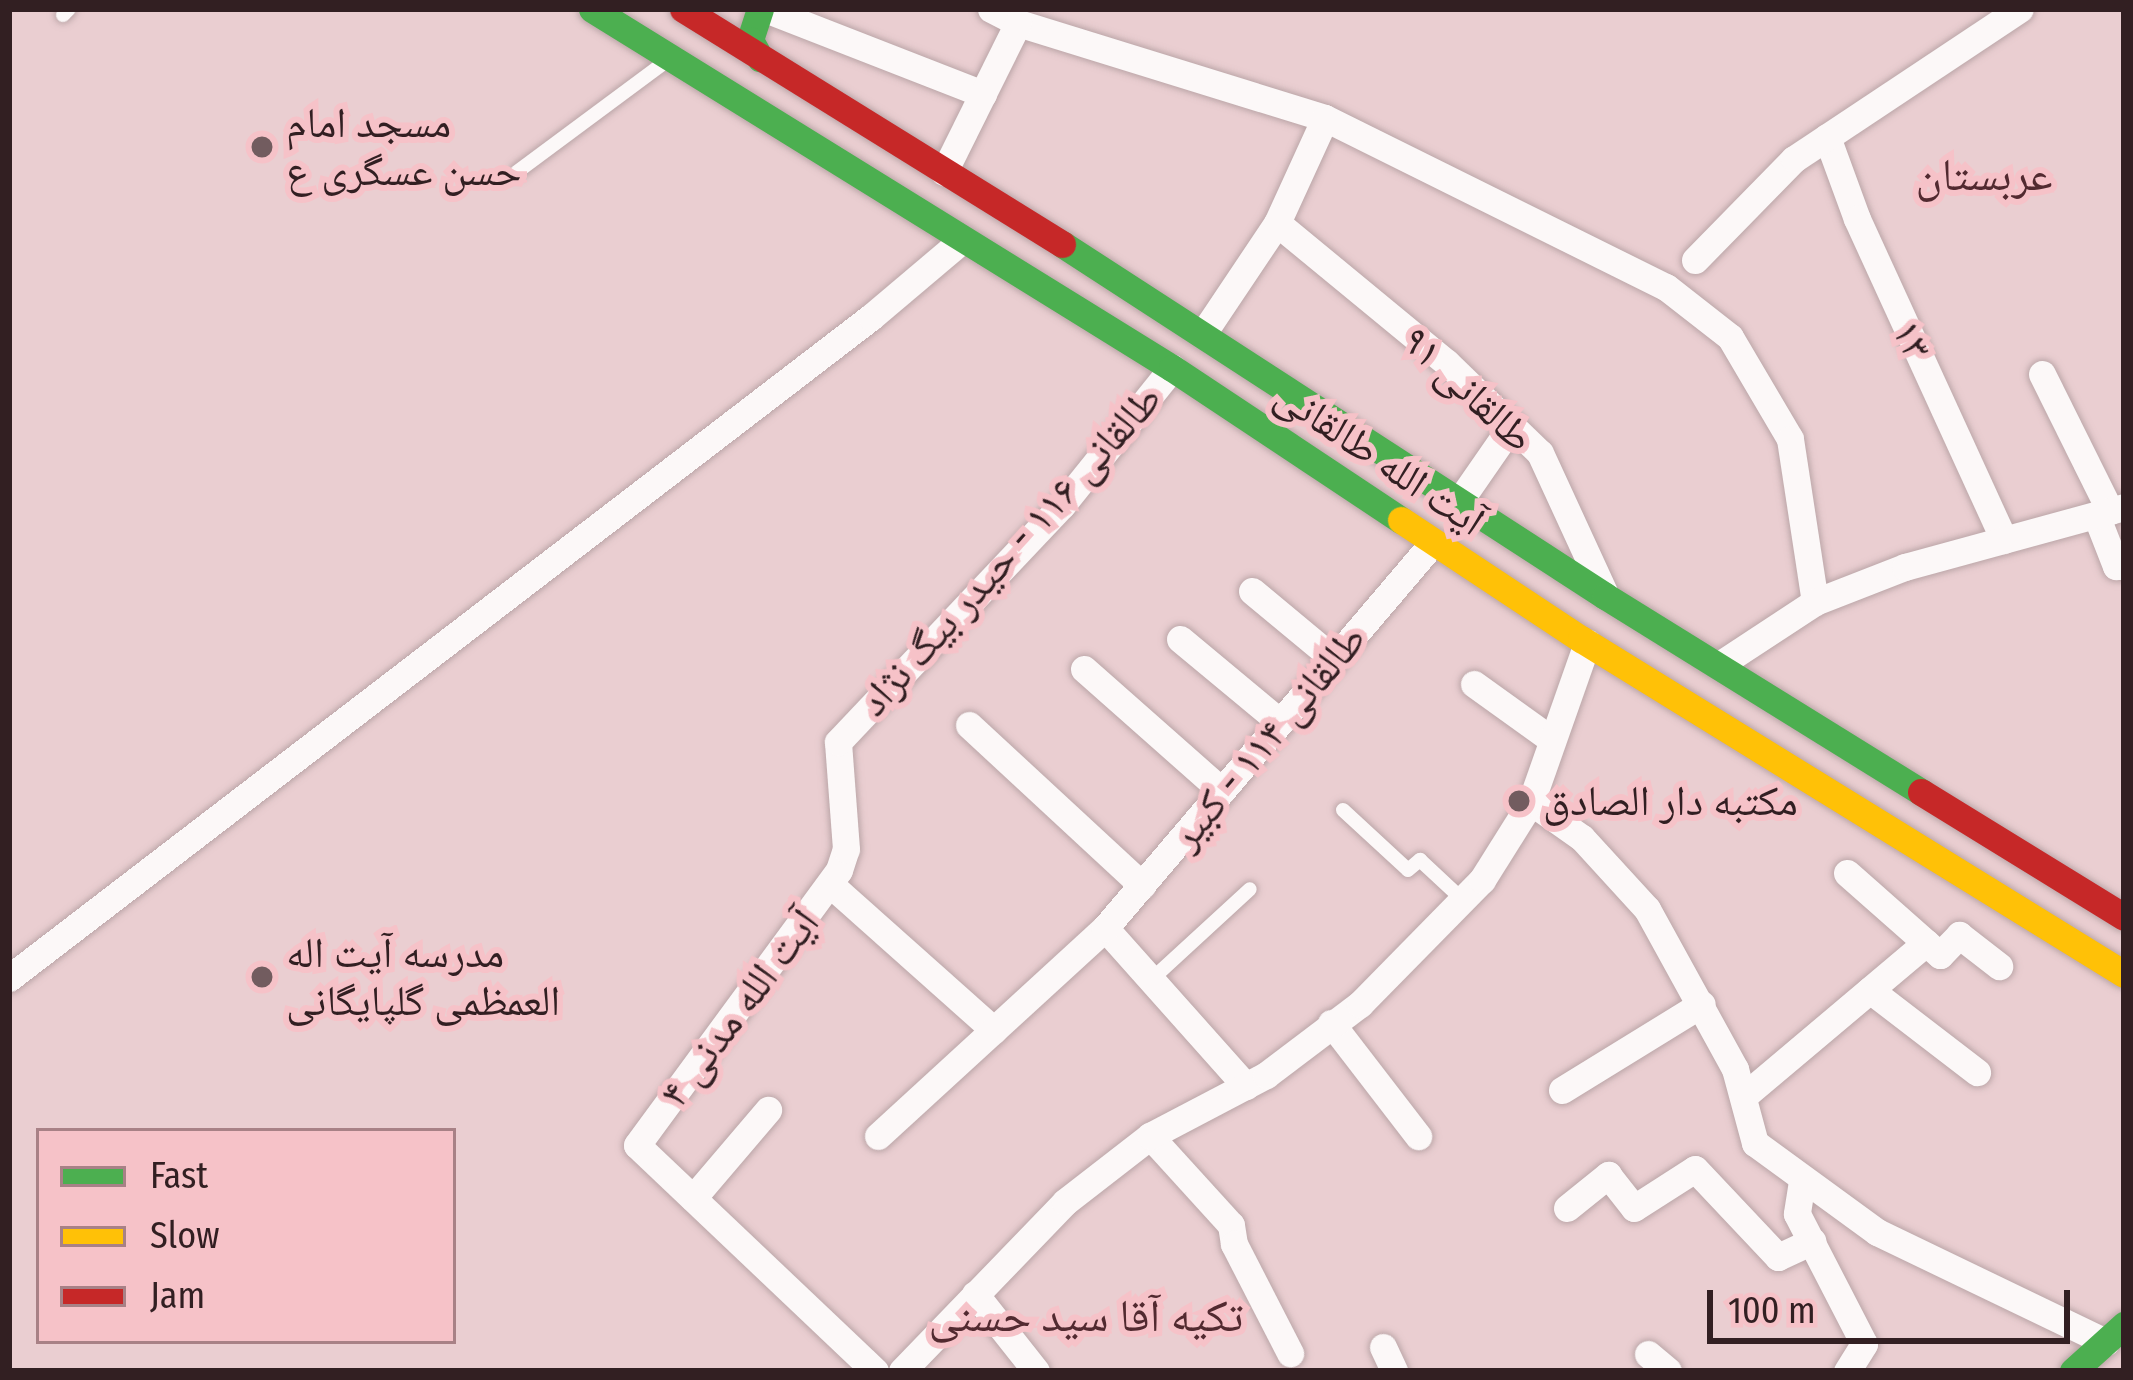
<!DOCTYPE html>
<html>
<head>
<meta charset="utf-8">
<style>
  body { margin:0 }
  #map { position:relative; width:2133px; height:1380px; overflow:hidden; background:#eaced1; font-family:"Fira Sans Condensed","Noto Naskh Arabic",sans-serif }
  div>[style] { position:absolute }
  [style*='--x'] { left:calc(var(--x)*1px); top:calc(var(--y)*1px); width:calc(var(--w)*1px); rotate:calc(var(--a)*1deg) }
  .roads { filter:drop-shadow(0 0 3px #bba6a8) drop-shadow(0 0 3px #bba6a8) }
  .lane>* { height:14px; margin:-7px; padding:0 7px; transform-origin:7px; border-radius:7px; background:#fcf8f8 }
  .street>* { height:27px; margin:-13.5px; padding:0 13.5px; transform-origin:13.5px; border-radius:13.5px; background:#fcf8f8 }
  .fast>* { height:27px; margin:-13.5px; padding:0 13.5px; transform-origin:13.5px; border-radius:13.5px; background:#4caf50 }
  .slow>* { height:27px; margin:-13.5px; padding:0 13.5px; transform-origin:13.5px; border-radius:13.5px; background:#ffc107 }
  .jam>* { height:27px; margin:-13.5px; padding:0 13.5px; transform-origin:13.5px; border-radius:13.5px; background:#c62828 }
  .dots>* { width:33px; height:33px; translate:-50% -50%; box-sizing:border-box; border:6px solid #f6c2c8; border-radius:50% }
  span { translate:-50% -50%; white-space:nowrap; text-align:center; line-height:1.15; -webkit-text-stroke:12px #f6c2c8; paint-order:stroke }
  .poi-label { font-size:42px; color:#321f22 }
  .left { translate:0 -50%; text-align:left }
  .street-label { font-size:42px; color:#321f22 }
  .neighbourhood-label { font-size:45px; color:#522a30 }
  .frame { position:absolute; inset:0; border:12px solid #321f22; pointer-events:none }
  .legend { position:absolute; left:36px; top:1128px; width:420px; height:216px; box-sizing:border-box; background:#f6c2c8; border:3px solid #a88186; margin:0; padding:15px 21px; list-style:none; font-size:36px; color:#321f22 }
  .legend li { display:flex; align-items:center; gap:24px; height:60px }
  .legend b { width:60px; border:3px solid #a88186 }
  .scale { position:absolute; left:1707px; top:1290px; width:363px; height:54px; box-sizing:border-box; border:6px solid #321f22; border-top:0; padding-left:15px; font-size:36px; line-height:42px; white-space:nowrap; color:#321f22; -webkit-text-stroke:9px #f6c2c8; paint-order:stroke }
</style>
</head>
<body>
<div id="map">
  <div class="roads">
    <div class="lane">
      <i style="--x:63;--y:15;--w:8;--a:-45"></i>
      <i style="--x:517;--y:172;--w:184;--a:-36.6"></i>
      <i style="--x:1343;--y:810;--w:88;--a:42.7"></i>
      <i style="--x:1408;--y:870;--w:16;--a:-40"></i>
      <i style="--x:1420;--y:860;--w:57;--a:42.9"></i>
      <i style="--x:1151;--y:980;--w:134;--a:-42.6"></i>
    </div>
    <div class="street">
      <i style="--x:765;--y:9;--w:234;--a:21.3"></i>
      <i style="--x:991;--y:9;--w:30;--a:27"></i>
      <i style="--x:1018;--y:23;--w:321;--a:17.2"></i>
      <i style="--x:1325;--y:118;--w:381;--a:26.4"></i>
      <i style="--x:1666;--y:287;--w:81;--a:38"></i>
      <i style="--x:1730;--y:337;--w:118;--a:59.5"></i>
      <i style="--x:1790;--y:439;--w:165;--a:81.3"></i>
      <i style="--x:1827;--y:137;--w:87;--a:69.9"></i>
      <i style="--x:1857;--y:219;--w:353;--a:65.4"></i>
      <i style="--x:944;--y:172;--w:166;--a:-63.6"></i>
      <i style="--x:1277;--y:223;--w:220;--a:39.5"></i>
      <i style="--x:1447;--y:363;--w:129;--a:44.1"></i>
      <i style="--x:1540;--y:453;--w:153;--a:65.3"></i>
      <i style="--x:1695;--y:260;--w:141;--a:-45.6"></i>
      <i style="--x:1794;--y:159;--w:271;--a:-33.6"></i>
      <i style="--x:1204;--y:332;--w:131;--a:-56.2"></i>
      <i style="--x:1277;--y:223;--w:115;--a:-65.4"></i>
      <i style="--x:2042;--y:374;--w:153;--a:63.6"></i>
      <i style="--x:1458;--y:503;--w:95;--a:-55.3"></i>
      <i style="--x:2096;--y:515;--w:55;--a:68.6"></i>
      <i style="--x:2116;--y:566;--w:8;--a:0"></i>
      <i style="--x:1252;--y:591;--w:107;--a:39.7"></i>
      <i style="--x:1180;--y:639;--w:130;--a:39.7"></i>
      <i style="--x:1719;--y:665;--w:115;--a:-33.3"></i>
      <i style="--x:1815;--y:602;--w:97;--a:-21.3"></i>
      <i style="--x:1905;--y:567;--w:227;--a:-15.3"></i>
      <i style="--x:1084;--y:669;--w:184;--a:41.5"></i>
      <i style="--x:1474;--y:684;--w:96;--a:35.7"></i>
      <i style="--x:969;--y:725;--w:236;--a:42.8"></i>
      <i style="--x:1531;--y:802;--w:62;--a:35.2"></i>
      <i style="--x:1582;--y:838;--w:96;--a:47.5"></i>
      <i style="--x:1647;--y:909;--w:183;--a:61.2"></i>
      <i style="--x:1735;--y:1069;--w:77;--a:74.9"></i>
      <i style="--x:1755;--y:1143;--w:151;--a:36.1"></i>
      <i style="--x:1877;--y:1232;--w:254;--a:25.7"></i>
      <i style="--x:1847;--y:873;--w:124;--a:41.4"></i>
      <i style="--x:1940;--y:955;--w:28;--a:-46"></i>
      <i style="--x:1959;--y:935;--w:51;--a:37.8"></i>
      <i style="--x:831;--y:885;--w:218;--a:41.7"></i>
      <i style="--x:1105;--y:928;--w:212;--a:48.3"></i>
      <i style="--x:9;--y:978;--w:1086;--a:-37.48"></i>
      <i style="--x:871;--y:317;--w:119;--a:-40.2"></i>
      <i style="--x:1870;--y:990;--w:135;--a:37.5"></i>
      <i style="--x:1331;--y:1023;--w:143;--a:52.4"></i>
      <i style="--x:1562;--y:1090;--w:164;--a:-31.6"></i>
      <i style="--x:1744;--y:1096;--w:238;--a:-40.1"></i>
      <i style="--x:878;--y:1136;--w:308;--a:-42.5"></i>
      <i style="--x:1105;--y:928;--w:503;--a:-49.6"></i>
      <i style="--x:1150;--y:1136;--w:120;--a:47.7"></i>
      <i style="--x:1231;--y:1225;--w:19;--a:81"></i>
      <i style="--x:1234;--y:1244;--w:123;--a:62.8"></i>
      <i style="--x:1802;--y:1181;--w:33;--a:99"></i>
      <i style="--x:1797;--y:1214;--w:146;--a:62.7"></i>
      <i style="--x:1864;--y:1344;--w:32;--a:122"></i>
      <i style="--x:693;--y:1198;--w:116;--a:-49.6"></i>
      <i style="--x:1567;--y:1208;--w:53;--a:-38.8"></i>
      <i style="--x:1608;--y:1175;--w:42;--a:51.8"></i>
      <i style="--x:1634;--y:1208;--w:72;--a:-32.6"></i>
      <i style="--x:1695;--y:1169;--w:121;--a:46.7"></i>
      <i style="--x:1778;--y:1257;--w:38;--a:-25"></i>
      <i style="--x:975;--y:1294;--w:98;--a:51.6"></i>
      <i style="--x:1383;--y:1347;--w:26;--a:65"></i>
      <i style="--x:1648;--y:1354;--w:26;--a:40"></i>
      <i style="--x:875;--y:1371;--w:328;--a:-136.5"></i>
      <i style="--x:637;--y:1145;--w:341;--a:-53.7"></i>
      <i style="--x:839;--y:870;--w:22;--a:-72"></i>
      <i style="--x:846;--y:849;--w:107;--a:-94.3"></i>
      <i style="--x:838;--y:742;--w:326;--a:-46.6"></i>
      <i style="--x:1062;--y:505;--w:176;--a:-51.2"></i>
      <i style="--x:902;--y:1371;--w:235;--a:-46"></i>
      <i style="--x:1065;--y:1202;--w:108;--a:-37.8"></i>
      <i style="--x:1150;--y:1136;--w:131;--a:-27.7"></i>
      <i style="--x:1266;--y:1075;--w:118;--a:-37.1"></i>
      <i style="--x:1360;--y:1004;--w:174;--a:-45.5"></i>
      <i style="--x:1482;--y:880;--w:92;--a:-57.9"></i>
      <i style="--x:1531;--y:802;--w:169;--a:-70.6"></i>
    </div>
    <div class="fast">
      <i style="--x:592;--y:9;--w:682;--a:31.76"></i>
      <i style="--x:1172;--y:368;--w:275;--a:33.6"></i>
      <i style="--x:760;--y:9;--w:33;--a:108"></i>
      <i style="--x:750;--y:40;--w:21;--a:61"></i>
      <i style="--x:1062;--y:244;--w:647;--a:32.95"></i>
      <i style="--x:1605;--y:596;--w:372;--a:31.8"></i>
      <i style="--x:2073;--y:1371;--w:69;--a:-42"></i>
    </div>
    <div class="slow">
      <i style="--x:1401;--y:520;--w:216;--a:33.5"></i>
      <i style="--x:1581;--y:639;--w:638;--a:31.67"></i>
    </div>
    <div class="jam">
      <i style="--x:683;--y:9;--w:446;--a:31.8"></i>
      <i style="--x:1921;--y:792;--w:238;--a:31.6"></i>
    </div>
  </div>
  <div class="dots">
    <i style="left:262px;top:147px;background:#725c5f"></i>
    <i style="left:1519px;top:801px;background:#725c5f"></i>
    <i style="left:262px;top:977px;background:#725c5f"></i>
  </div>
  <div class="poi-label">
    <span class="left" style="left:286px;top:147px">مسجد امام<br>حسن عسگری ع</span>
    <span class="left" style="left:1543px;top:801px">مکتبه دار الصادق</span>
    <span class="left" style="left:286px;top:977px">مدرسه آیت اله<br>العمظمی گلپایگانی</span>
  </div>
  <div class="street-label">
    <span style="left:1912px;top:340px;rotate:65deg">۱۳</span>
    <span style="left:1468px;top:389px;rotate:43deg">طالقانی ۹۱</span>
    <span style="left:1380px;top:458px;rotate:34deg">آیت الله طالقانی</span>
    <span style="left:1010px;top:550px;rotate:-48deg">طالقانی ۱۱۶ - حیدر بیگ نژاد</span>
    <span style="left:1268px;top:737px;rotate:-50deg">طالقانی ۱۱۴ - کبیر</span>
    <span style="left:739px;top:1008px;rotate:-53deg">۴ آیت الله مدنی</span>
  </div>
  <div class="neighbourhood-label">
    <span style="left:1984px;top:176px">عربستان</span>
    <span style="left:1086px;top:1317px">تکیه آقا سید حسنی</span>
  </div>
  <div class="frame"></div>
  <ul class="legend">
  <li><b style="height:15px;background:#4caf50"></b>Fast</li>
  <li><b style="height:15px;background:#ffc107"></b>Slow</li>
  <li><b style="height:15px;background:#c62828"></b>Jam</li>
  </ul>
  <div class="scale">100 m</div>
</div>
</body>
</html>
